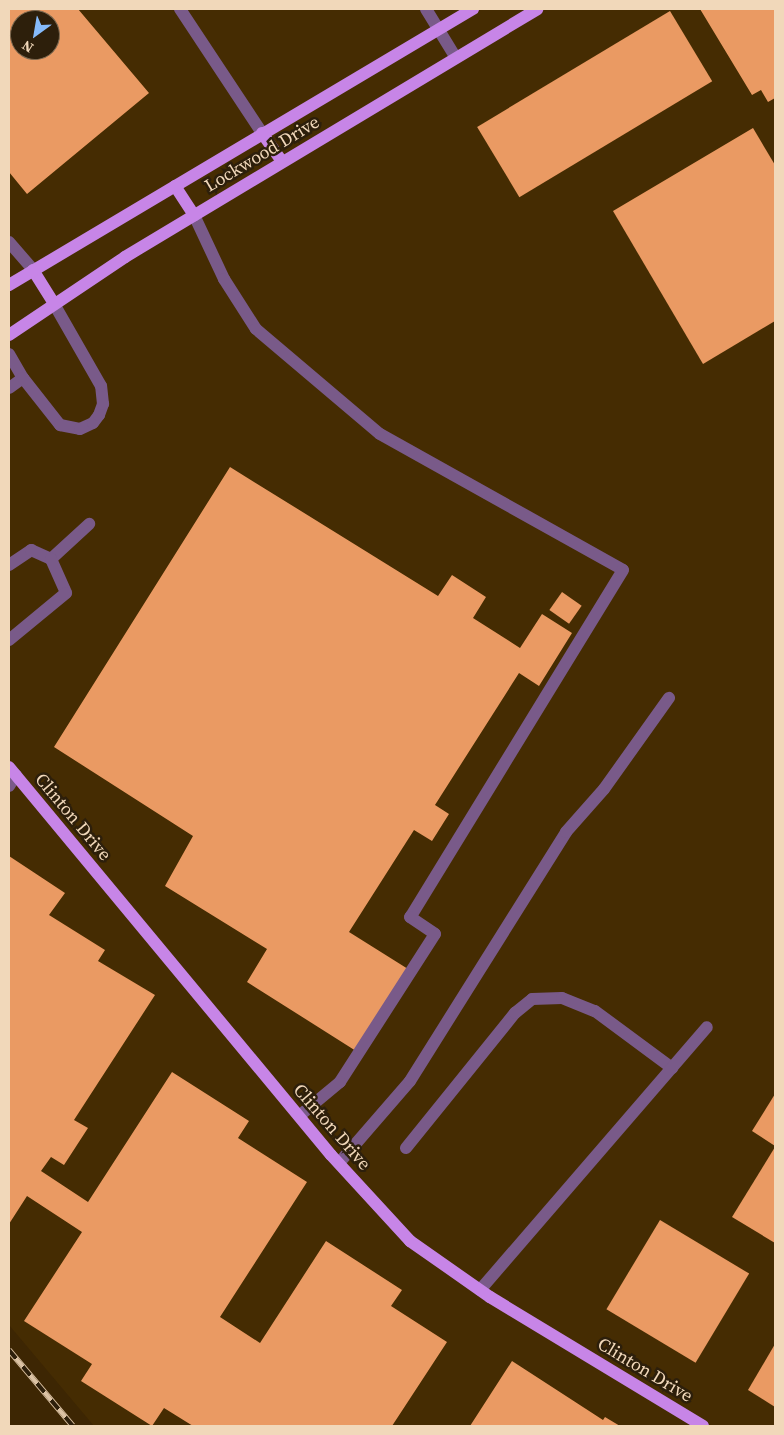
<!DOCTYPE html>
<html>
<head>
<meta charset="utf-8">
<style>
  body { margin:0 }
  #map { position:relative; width:784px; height:1435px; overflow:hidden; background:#3d2603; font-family:"Source Serif 4",serif }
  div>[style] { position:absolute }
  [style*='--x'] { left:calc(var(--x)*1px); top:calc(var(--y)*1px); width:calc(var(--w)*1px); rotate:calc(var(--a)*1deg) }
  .built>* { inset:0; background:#452c02 }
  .building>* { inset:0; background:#ea9a63; transform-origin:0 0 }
  .minor>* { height:12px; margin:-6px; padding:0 6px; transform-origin:6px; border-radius:6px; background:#795a89 }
  .major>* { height:12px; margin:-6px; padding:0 6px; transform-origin:6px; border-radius:6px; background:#c785e7 }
  .rail>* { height:5.5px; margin-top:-2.75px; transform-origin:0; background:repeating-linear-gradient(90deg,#2d1f0b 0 11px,#dbc2a4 0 22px); box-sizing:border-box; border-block:1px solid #dbc2a4 }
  span { translate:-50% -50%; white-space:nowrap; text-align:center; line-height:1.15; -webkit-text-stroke:5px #2d1f0b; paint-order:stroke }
  .street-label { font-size:18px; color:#f1d8ba }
  .frame { position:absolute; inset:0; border:10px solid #f1d8ba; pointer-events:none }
  .north { position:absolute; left:10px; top:10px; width:50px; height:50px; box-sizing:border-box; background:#2d1f0b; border:1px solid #7b6951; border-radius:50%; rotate:212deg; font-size:14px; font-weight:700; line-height:20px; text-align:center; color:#f1d8ba }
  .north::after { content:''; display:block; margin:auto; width:18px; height:22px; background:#86bbfb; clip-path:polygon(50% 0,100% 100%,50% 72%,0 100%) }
</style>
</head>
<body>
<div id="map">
  <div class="built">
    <i style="clip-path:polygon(evenodd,9px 9px,775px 9px,775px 1426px,94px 1426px,9px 1325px,9px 9px,20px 20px,50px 20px,50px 50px,20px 50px,20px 20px)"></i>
  </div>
  <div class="building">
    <i style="clip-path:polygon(evenodd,9px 9px,78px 9px,149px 93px,27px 194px,9px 172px,9px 9px,20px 20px,50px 20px,50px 50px,20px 50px,20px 20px)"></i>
    <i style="clip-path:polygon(700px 9px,775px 9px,775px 98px,768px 102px,761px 90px,752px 95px)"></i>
    <i style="left:670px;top:11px;width:82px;height:225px;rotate:59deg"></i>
    <i style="clip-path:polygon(753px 128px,775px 165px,775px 321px,703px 364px,613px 211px)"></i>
    <i style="clip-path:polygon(230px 467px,438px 596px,452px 575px,486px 597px,473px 618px,520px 648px,542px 614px,572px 633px,539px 686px,519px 673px,435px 805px,449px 814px,432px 841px,414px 830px,349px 932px,408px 969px,356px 1051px,247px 982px,267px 949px,165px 886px,193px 836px,54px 747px)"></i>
    <i style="left:562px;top:592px;width:24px;height:22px;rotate:35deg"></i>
    <i style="clip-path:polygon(9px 856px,65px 893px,49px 915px,105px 950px,98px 961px,155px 995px,74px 1120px,88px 1128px,64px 1165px,51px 1157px,41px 1171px,88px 1202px,172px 1072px,249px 1121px,238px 1138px,307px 1182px,220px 1317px,260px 1343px,326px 1241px,402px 1290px,391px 1306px,447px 1342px,392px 1426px,193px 1426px,164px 1408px,152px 1426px,81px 1381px,92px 1364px,24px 1321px,82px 1232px,27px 1196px,9px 1224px)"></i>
    <i style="clip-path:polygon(775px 1094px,775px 1146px,752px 1131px)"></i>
    <i style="clip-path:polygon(775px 1147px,775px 1243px,732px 1217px)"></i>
    <i style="left:660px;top:1220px;width:104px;height:104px;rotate:31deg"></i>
    <i style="clip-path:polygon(775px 1344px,775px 1407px,748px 1390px)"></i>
    <i style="clip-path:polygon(512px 1361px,603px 1420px,605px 1417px,620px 1426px,470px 1426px)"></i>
  </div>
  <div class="minor">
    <i style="--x:180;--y:9;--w:149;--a:56.5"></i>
    <i style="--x:426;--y:9;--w:57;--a:58.5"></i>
    <i style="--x:194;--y:215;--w:71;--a:64.9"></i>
    <i style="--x:224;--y:279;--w:59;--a:57.4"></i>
    <i style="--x:256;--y:329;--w:162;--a:40.3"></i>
    <i style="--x:380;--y:434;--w:278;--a:29.2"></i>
    <i style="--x:623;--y:570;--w:407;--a:121.5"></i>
    <i style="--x:410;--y:917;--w:30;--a:34"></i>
    <i style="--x:435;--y:934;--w:176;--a:122.7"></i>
    <i style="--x:340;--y:1082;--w:53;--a:140.3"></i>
    <i style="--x:9;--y:242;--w:37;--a:49"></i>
    <i style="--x:9;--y:354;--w:28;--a:60"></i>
    <i style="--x:23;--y:378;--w:17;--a:144"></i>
    <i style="--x:23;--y:378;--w:60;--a:51.8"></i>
    <i style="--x:60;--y:425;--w:20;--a:11"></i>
    <i style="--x:80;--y:429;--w:14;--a:-25"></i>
    <i style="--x:93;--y:423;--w:10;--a:-53"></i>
    <i style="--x:99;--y:415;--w:12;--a:-70"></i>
    <i style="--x:103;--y:404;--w:18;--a:-96"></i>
    <i style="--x:101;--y:386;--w:95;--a:-119.8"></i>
    <i style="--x:51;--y:559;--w:52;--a:-42.6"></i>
    <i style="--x:9;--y:565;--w:27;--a:-34"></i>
    <i style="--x:31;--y:550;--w:22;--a:24"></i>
    <i style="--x:51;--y:559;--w:37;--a:66"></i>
    <i style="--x:66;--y:593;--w:74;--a:140.5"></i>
    <i style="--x:9;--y:786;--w:13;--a:-58"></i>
    <i style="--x:406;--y:1148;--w:174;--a:-51.1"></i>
    <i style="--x:515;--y:1013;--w:22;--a:-39"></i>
    <i style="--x:532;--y:999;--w:30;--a:-2"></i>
    <i style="--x:562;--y:998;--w:35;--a:22"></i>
    <i style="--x:595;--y:1011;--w:96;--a:36.5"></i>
    <i style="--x:339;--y:1163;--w:108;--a:-49.1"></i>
    <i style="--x:410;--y:1081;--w:294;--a:-57.9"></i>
    <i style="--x:566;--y:832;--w:57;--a:-48.5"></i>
    <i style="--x:604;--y:789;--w:112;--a:-54.5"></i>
    <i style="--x:480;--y:1290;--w:347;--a:-49.2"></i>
  </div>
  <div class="major">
    <i style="--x:262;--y:133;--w:35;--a:55"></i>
    <i style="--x:175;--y:186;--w:35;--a:57"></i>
    <i style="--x:33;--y:270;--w:40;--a:58"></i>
    <i style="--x:9;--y:285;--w:540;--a:-30.75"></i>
    <i style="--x:9;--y:335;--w:140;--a:-33.9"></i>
    <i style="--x:125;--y:257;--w:481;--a:-31"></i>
    <i style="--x:9;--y:767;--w:504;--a:50.31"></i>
    <i style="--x:331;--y:1155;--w:117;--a:47.4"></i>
    <i style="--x:410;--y:1241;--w:98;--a:35"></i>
    <i style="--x:490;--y:1297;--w:249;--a:31.2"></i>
  </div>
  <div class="rail">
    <i style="--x:9;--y:1350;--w:99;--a:49.9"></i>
  </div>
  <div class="street-label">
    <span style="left:262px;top:154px;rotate:-31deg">Lockwood Drive</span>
    <span style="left:73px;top:817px;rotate:50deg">Clinton Drive</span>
    <span style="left:332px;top:1127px;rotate:49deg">Clinton Drive</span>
    <span style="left:645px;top:1370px;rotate:31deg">Clinton Drive</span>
  </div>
  <div class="frame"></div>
  <div class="north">N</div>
</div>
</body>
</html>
